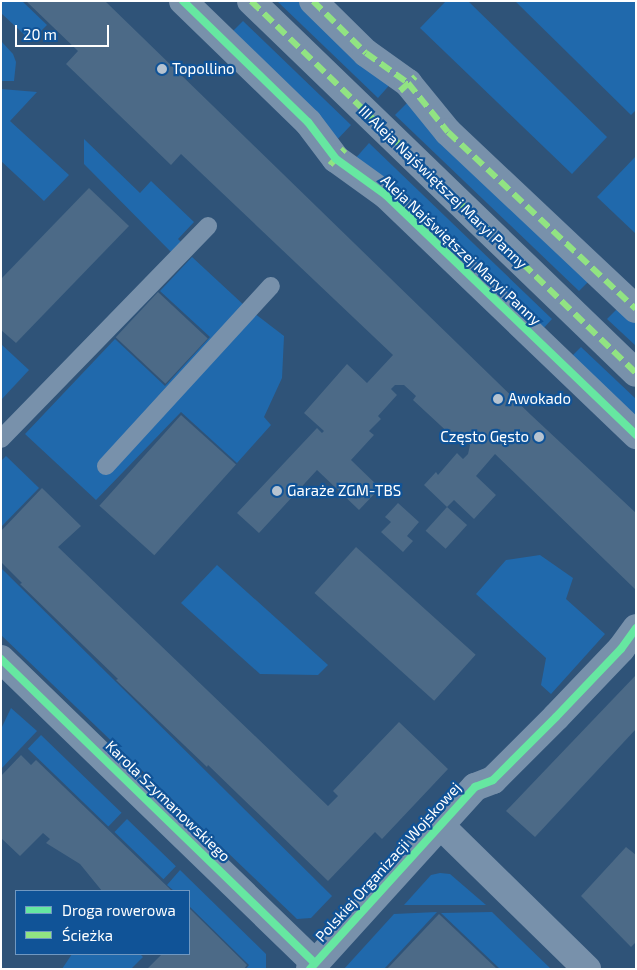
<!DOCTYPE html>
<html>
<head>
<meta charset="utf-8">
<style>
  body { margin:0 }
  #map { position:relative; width:637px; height:970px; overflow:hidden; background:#2f5378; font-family:"Exo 2",sans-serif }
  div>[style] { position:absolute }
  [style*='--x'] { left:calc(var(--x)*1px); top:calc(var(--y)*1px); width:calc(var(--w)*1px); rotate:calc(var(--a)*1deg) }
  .green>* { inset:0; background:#2069ac; transform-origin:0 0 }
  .building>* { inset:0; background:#4c6a87; transform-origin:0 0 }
  .lane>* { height:18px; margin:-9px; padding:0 9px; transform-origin:9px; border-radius:9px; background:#7891ab }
  .street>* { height:28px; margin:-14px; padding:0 14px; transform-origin:14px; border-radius:14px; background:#7891ab }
  .quiet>* { height:6px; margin-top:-3px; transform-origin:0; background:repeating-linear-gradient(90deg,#91e382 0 12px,transparent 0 18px) }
  .cycleway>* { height:8px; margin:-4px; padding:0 4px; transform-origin:4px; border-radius:4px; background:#66e7a1 }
  .dots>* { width:14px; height:14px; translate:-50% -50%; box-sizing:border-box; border:2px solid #105397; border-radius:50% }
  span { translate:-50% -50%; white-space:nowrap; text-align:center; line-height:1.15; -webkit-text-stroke:4.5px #105397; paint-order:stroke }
  .poi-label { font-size:15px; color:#fff }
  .left { translate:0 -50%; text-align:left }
  .right { translate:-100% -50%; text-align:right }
  .street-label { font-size:15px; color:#fff }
  .frame { position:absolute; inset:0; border:2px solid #fff; pointer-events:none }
  .legend { position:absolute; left:15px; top:890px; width:175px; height:65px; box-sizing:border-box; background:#105397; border:1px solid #7098c1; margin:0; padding:6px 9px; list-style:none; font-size:15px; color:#fff }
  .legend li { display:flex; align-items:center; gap:10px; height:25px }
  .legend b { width:25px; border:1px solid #7098c1 }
  .scale { position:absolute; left:15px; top:25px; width:94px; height:22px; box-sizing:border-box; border:2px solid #fff; border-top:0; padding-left:6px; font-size:15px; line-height:18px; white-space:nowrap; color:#fff; -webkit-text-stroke:4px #105397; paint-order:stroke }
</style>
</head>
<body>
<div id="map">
  <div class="green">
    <i style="clip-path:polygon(1px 1px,22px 1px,47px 25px,31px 41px,1px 13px)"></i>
    <i style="clip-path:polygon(277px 1px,303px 1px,393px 81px,378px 98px)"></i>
    <i style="clip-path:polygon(446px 1px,468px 1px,607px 137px,572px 174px,420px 28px)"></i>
    <i style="clip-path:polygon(515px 1px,636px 1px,636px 110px,631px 115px)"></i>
    <i style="clip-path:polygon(243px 21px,351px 125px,335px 142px,230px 34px)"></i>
    <i style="clip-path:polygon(1px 41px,13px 54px,16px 62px,14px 81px,1px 81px)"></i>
    <i style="clip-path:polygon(1px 89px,37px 92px,10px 121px,69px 175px,44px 201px,1px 161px)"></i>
    <i style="clip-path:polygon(412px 98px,591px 279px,579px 291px,395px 115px)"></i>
    <i style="clip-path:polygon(84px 139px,140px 193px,151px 181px,194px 222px,178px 239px,182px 243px,172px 253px,84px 164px)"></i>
    <i style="clip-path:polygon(369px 143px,552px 319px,540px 332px,354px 160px)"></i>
    <i style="clip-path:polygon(636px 156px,636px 234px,597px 197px)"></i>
    <i style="clip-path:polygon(192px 257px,246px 307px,284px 336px,282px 378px,264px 417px,271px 425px,237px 463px,181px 412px,96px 500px,25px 434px,115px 339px,165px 386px,210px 337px,160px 291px)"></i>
    <i style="clip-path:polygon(620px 306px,636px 322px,636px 346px,607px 319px)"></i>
    <i style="clip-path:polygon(1px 344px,29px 370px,1px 400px)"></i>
    <i style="clip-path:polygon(581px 347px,636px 399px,636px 424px,568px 360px)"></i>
    <i style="clip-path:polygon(6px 456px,39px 488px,1px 527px,1px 461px)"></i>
    <i style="clip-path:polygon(540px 555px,573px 578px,566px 599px,605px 634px,551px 694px,541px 685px,546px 658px,476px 594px,506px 560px)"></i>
    <i style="clip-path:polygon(217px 565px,328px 665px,318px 675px,260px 674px,181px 603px)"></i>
    <i style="clip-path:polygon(1px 568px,332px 896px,311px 918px,297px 919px,1px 635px)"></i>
    <i style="clip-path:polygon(11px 708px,37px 731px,1px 769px,1px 729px)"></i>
    <i style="left:41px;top:735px;width:112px;height:19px;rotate:44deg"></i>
    <i style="left:127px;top:819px;width:68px;height:18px;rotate:44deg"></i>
    <i style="clip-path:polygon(180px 870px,266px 954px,266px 969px,246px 969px,249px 965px,189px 906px,189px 891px,174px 891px,167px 885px)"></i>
    <i style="clip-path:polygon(440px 873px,450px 874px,486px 905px,404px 905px,431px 875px)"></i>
    <i style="clip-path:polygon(437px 912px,384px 969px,344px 969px,394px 914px)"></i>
    <i style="clip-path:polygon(492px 912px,551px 969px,500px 969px,441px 913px)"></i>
    <i style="clip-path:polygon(72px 954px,140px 954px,143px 957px,131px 969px,62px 969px)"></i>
  </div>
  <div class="building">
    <i style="clip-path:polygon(26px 1px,105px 1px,531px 415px,636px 513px,636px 590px,495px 454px,476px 476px,496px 495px,474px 519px,454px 500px,447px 507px,424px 485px,436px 472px,438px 475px,457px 453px,463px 459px,468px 454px,470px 445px,457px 435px,454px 438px,413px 400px,416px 396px,404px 385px,395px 385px,391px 389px,397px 395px,378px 416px,381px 419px,369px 431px,374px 435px,351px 460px,380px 488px,359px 510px,317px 470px,259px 533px,237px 513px,317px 428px,322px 433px,324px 431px,304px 413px,347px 364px,367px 383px,393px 355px,181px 154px,171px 165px,66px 64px,78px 51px)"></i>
    <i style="clip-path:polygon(89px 188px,129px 226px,16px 343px,1px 330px,1px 279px)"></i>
    <i style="left:158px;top:292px;width:68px;height:62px;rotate:43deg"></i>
    <i style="left:181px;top:415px;width:74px;height:122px;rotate:42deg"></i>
    <i style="clip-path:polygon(42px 488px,81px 526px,58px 547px,328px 806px,338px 796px,333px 791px,399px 722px,448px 769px,382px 839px,375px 832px,328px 881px,208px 765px,207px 767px,116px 680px,118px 679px,20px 584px,22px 583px,1px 562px,1px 531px)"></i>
    <i style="clip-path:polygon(398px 503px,419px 522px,407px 536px,413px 541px,403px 552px,381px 532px,391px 522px,385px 517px)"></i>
    <i style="left:447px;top:507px;width:27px;height:32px;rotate:42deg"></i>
    <i style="left:356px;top:547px;width:161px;height:62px;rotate:42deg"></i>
    <i style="clip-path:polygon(636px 675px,636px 729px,535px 837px,506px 811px)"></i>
    <i style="clip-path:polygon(21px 755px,31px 765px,36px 760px,172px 891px,102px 891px,80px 864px,46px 843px,50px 839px,43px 833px,20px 856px,1px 838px,1px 776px)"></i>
    <i style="clip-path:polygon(626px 847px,636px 855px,636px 942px,631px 947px,581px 896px)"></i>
    <i style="clip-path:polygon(189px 908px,247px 965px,244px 969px,147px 969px,162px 954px,189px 954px)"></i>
    <i style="clip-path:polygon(439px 914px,497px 969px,387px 969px)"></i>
  </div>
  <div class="lane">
    <i style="--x:1;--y:439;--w:297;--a:-45.8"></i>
    <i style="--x:106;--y:466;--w:244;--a:-47.5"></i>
  </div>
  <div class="street">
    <i style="--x:183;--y:1;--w:174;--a:44.1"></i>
    <i style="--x:308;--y:122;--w:46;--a:52.9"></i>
    <i style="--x:336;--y:159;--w:62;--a:35.8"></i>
    <i style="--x:386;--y:195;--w:347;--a:43.8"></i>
    <i style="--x:251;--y:1;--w:535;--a:44.02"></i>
    <i style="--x:313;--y:1;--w:74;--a:44.5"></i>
    <i style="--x:366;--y:53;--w:52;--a:35.5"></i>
    <i style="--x:408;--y:83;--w:63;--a:50.8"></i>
    <i style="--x:448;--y:132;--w:258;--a:43.3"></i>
    <i style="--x:1;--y:659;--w:437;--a:44.1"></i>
    <i style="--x:440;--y:825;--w:206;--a:44.4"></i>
    <i style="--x:310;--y:969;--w:246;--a:-47.8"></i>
    <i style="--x:475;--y:787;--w:19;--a:-21"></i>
    <i style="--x:493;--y:780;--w:89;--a:-45"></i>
    <i style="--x:556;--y:717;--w:94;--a:-46.3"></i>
    <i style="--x:621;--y:649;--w:26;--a:-54"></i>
  </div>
  <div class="quiet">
    <i style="--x:251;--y:1;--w:535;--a:44.02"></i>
    <i style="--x:313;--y:1;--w:74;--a:44.5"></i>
    <i style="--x:366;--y:53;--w:52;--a:35.5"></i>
    <i style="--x:408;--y:83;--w:63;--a:50.8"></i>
    <i style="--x:448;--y:132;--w:258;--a:43.3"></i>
    <i style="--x:400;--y:91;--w:21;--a:-43"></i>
    <i style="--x:330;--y:165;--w:22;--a:-47"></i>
  </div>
  <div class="cycleway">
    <i style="--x:183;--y:1;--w:174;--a:44.1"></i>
    <i style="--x:308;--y:122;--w:46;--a:52.9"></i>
    <i style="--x:336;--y:159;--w:62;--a:35.8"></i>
    <i style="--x:386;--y:195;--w:347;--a:43.8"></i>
    <i style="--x:1;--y:659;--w:437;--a:44.1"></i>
    <i style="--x:310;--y:969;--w:246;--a:-47.8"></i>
    <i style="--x:475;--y:787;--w:19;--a:-21"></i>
    <i style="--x:493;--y:780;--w:89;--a:-45"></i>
    <i style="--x:556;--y:717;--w:94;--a:-46.3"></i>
    <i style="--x:621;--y:649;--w:26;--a:-54"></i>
  </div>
  <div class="dots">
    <i style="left:162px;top:69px;background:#b6c3d0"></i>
    <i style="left:498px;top:399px;background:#b6c3d0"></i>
    <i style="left:539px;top:437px;background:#b6c3d0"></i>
    <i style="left:277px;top:491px;background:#b6c3d0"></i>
  </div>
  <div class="poi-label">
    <span class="left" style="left:172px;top:69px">Topollino</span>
    <span class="left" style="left:508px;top:399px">Awokado</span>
    <span class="right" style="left:529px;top:437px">Często Gęsto</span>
    <span class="left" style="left:287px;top:491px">Garaże ZGM-TBS</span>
  </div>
  <div class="street-label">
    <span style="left:443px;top:187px;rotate:44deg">III Aleja Najświętszej Maryi Panny</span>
    <span style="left:461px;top:250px;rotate:43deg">Aleja Najświętszej Maryi Panny</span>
    <span style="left:168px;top:801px;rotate:44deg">Karola Szymanowskiego</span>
    <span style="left:388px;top:862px;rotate:-48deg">Polskiej Organizacji Wojskowej</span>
  </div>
  <div class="frame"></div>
  <ul class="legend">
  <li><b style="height:6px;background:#66e7a1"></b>Droga rowerowa</li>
  <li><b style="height:6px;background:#91e382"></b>Ścieżka</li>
  </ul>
  <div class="scale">20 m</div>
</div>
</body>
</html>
